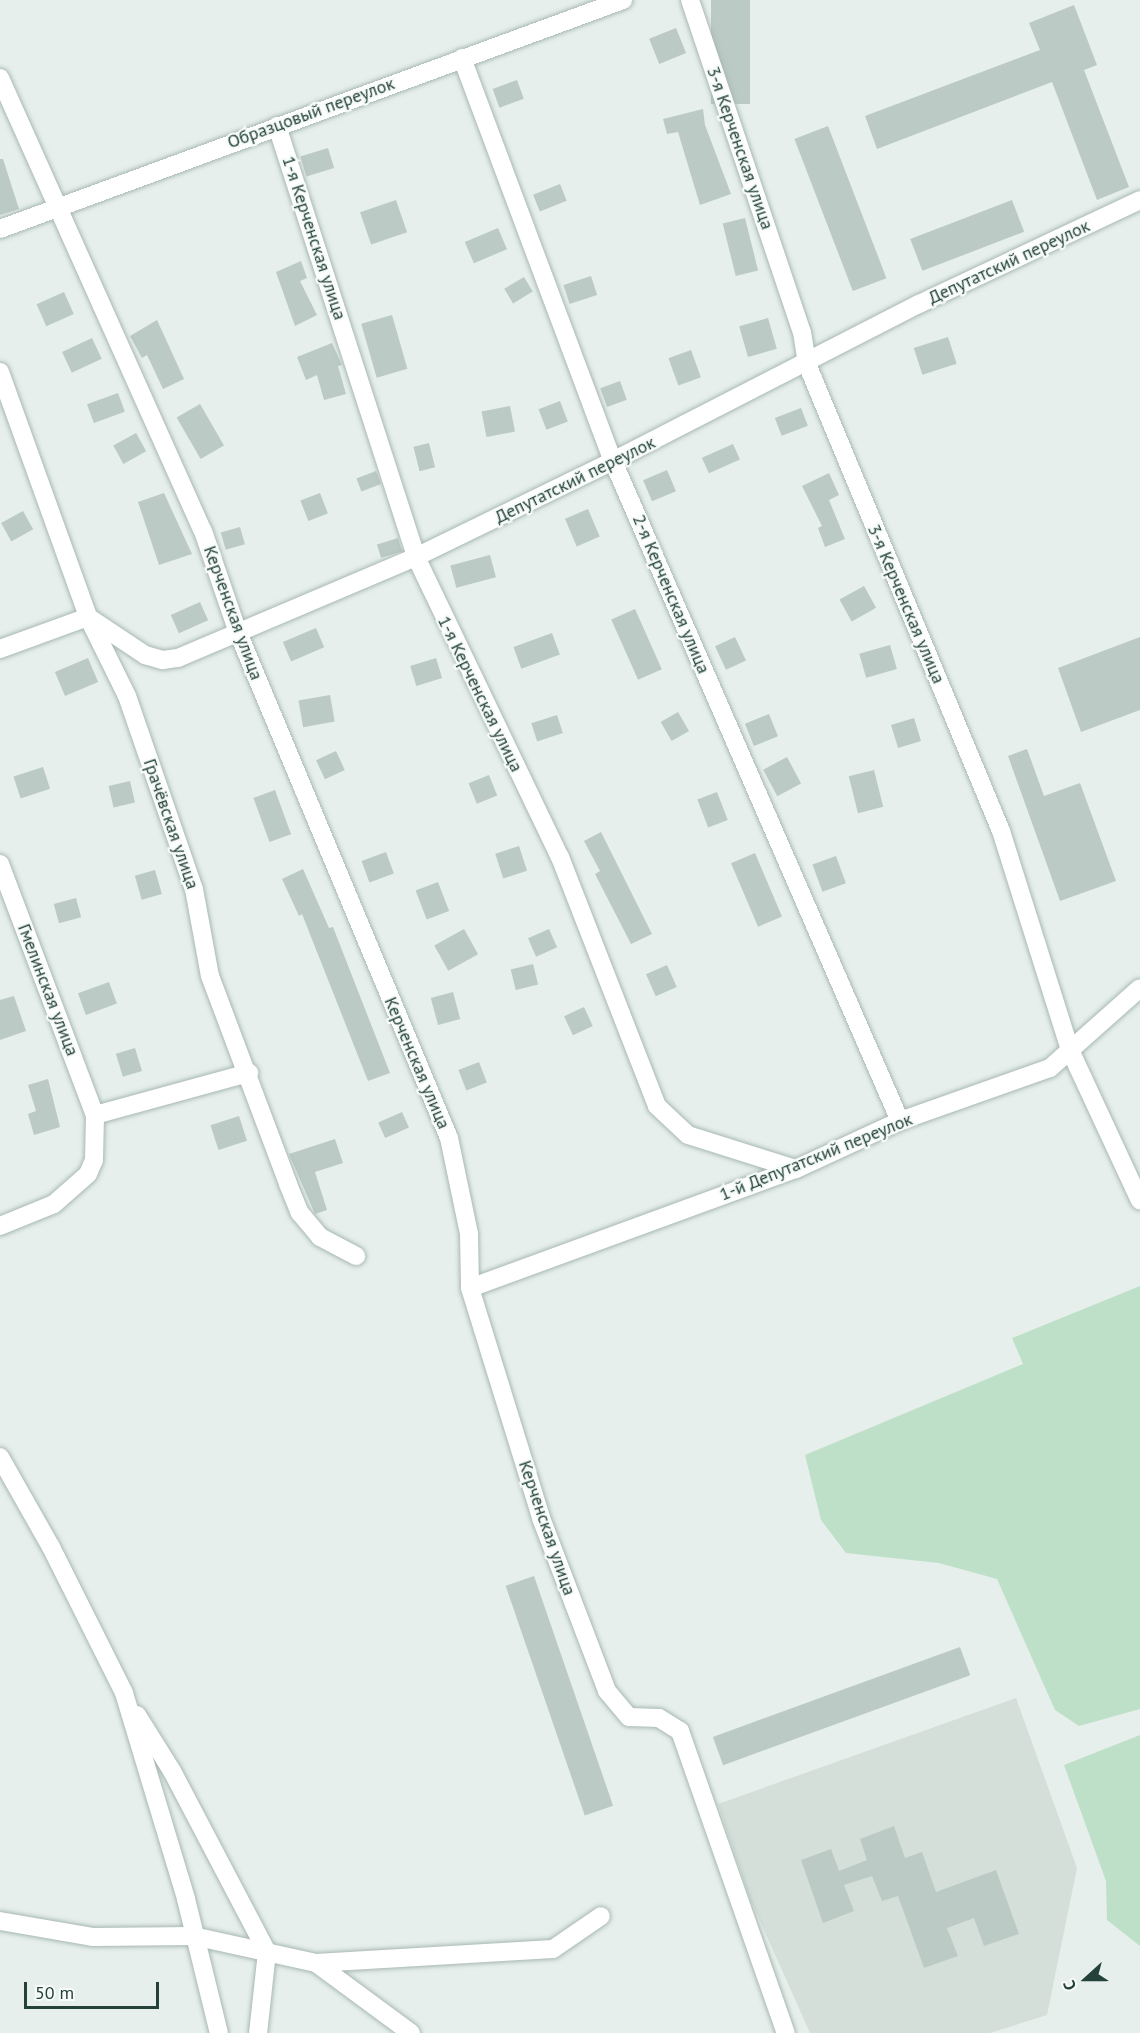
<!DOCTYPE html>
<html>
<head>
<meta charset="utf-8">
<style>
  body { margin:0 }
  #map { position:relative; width:1140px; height:2033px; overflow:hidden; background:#e6efeb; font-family:"PT Sans",sans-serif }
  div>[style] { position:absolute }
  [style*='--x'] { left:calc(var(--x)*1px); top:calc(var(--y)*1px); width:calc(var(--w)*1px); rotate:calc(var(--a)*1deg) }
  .built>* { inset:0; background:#d4dfda }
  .green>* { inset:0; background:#bfe0c8 }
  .building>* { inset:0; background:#bbcac4; transform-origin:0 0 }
  .roads { filter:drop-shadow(0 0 2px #a8b8b2) drop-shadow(0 0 2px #a8b8b2) }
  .street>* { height:18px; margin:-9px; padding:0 9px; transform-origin:9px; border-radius:9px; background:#fff }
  span { translate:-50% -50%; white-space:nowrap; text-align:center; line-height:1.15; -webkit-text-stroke:4.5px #f7fbf9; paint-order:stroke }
  .street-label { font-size:18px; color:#24423a }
  .north { position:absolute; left:1056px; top:1949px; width:60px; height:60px; -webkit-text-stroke:4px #f7fbf9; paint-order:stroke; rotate:249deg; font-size:16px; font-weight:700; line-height:24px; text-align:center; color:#24423a }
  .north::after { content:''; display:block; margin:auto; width:21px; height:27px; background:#24423a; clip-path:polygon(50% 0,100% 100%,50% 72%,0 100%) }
  .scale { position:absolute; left:24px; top:1982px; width:135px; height:27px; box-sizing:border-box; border:3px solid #24423a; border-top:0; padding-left:8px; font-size:18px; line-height:21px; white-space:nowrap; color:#24423a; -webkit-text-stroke:4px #f7fbf9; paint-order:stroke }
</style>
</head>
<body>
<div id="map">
  <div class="built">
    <i style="clip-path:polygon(1016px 1698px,1077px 1868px,1047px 2015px,990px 2033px,810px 2033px,751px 1901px,718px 1804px)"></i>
  </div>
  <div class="green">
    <i style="clip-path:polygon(1140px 1286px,1140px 1709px,1079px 1726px,1055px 1710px,997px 1579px,939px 1563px,846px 1553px,821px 1520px,805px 1455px,1023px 1364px,1012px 1338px)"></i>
    <i style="clip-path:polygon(1140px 1735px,1140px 1946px,1107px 1920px,1106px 1881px,1064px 1765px)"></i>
  </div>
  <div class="building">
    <i style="left:711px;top:0;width:39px;height:104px"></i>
    <i style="clip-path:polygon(1074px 5px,1097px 65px,1084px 70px,1129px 187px,1097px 200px,1052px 82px,877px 149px,865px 116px,1040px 50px,1029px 23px)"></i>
    <i style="left:676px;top:28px;width:27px;height:29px;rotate:68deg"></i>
    <i style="left:517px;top:80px;width:20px;height:26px;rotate:70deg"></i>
    <i style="clip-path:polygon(703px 109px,705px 125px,731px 194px,700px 205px,678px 132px,667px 134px,663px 119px)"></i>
    <i style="left:828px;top:126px;width:163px;height:36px;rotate:69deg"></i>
    <i style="left:328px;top:148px;width:21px;height:29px;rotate:73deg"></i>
    <i style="clip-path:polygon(0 159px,3px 159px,19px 209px,0 215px)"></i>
    <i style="left:560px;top:184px;width:18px;height:29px;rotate:68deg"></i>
    <i style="left:396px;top:200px;width:34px;height:38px;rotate:71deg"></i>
    <i style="left:1012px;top:200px;width:34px;height:109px;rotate:69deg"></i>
    <i style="left:745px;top:218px;width:54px;height:23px;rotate:76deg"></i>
    <i style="left:498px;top:228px;width:23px;height:36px;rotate:67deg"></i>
    <i style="clip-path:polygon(301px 261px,307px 278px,300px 281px,317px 315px,295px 326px,276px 272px)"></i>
    <i style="left:591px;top:276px;width:20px;height:29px;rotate:72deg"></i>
    <i style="left:524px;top:277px;width:17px;height:23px;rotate:59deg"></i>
    <i style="left:64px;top:292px;width:24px;height:30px;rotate:66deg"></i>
    <i style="left:392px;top:315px;width:56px;height:32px;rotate:74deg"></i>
    <i style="left:768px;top:318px;width:32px;height:30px;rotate:74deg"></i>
    <i style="clip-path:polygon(157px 320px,184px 379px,163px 389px,147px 355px,142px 358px,130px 336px)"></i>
    <i style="left:948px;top:337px;width:28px;height:36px;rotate:72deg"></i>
    <i style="left:92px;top:338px;width:23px;height:33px;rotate:65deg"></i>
    <i style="clip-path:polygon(332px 343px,342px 365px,338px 366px,346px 394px,324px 400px,317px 375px,306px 380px,297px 357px)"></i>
    <i style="left:691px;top:350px;width:29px;height:24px;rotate:70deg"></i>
    <i style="left:620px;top:381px;width:20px;height:21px;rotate:70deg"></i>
    <i style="left:118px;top:393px;width:20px;height:33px;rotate:70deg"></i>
    <i style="left:560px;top:401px;width:22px;height:23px;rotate:69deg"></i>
    <i style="left:200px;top:404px;width:48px;height:27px;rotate:60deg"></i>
    <i style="left:510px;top:406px;width:26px;height:29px;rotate:79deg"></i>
    <i style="left:801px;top:408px;width:19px;height:28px;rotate:69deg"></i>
    <i style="left:136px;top:433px;width:21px;height:26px;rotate:61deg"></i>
    <i style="left:429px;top:443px;width:25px;height:16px;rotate:76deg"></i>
    <i style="left:733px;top:444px;width:17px;height:34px;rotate:66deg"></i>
    <i style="left:667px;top:470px;width:23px;height:26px;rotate:67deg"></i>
    <i style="left:376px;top:471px;width:14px;height:21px;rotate:69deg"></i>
    <i style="clip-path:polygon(829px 473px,839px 495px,829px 500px,845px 539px,825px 547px,818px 528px,822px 526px,802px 486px)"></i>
    <i style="clip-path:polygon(164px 493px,192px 554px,159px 565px,138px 502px)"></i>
    <i style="left:320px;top:493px;width:22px;height:21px;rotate:69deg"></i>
    <i style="left:588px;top:509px;width:30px;height:25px;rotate:67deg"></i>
    <i style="left:23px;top:511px;width:21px;height:25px;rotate:61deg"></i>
    <i style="left:240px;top:527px;width:18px;height:20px;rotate:74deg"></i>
    <i style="left:398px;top:538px;width:14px;height:22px;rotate:73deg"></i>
    <i style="left:490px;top:555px;width:23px;height:41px;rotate:75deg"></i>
    <i style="left:864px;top:586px;width:25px;height:28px;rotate:61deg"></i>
    <i style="left:200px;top:602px;width:20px;height:32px;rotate:66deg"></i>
    <i style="left:635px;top:609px;width:66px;height:26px;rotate:66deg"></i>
    <i style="left:316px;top:628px;width:21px;height:36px;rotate:67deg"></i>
    <i style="left:552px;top:633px;width:23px;height:41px;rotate:70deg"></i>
    <i style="left:735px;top:637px;width:26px;height:22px;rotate:65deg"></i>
    <i style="clip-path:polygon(1140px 637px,1140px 710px,1081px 732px,1058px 668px)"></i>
    <i style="left:890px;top:645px;width:25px;height:32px;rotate:74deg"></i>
    <i style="left:88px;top:658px;width:26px;height:36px;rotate:67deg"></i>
    <i style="left:436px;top:658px;width:21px;height:27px;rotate:73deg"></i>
    <i style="left:330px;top:695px;width:27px;height:32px;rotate:80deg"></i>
    <i style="left:678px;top:712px;width:22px;height:20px;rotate:60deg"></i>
    <i style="left:769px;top:714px;width:24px;height:26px;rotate:68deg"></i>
    <i style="left:557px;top:715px;width:19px;height:27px;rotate:72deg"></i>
    <i style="left:914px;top:718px;width:24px;height:24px;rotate:73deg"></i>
    <i style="clip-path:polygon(1027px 749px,1044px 796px,1080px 783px,1116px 881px,1060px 901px,1008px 756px)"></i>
    <i style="left:336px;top:751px;width:21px;height:22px;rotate:65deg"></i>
    <i style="left:787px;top:757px;width:30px;height:27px;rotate:62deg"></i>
    <i style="left:43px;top:767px;width:23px;height:31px;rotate:72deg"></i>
    <i style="left:874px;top:770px;width:38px;height:26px;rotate:76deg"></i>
    <i style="left:489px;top:775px;width:22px;height:22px;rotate:68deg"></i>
    <i style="left:130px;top:781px;width:22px;height:22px;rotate:77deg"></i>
    <i style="left:275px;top:790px;width:47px;height:23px;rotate:70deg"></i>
    <i style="left:717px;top:792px;width:30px;height:21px;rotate:69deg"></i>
    <i style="clip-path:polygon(601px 832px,652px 934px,631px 944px,595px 874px,600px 871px,584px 841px)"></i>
    <i style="left:519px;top:846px;width:26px;height:25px;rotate:72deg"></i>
    <i style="left:386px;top:852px;width:23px;height:26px;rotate:70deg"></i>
    <i style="left:755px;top:853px;width:69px;height:26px;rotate:67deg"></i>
    <i style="left:836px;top:856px;width:29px;height:25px;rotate:70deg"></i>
    <i style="clip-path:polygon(303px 869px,329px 928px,333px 927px,390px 1073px,368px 1081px,302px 914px,299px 916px,282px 879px)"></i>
    <i style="left:155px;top:870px;width:25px;height:21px;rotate:74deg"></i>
    <i style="left:438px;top:882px;width:31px;height:24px;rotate:69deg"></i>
    <i style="left:76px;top:898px;width:20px;height:23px;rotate:75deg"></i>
    <i style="left:464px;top:929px;width:29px;height:34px;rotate:61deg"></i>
    <i style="left:549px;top:929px;width:20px;height:23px;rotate:66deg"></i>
    <i style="left:533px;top:964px;width:21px;height:23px;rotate:76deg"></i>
    <i style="left:667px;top:965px;width:24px;height:23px;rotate:66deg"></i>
    <i style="left:109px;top:982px;width:23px;height:33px;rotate:70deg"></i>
    <i style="left:453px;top:992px;width:28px;height:23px;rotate:75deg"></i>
    <i style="clip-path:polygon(14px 996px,26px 1031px,0 1040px,0 1000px)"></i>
    <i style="left:584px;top:1007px;width:21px;height:22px;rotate:65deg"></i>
    <i style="left:135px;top:1048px;width:24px;height:20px;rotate:73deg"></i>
    <i style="left:479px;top:1062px;width:22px;height:22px;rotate:69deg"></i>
    <i style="clip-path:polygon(48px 1079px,60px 1127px,34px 1135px,28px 1114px,36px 1111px,28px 1085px)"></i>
    <i style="left:402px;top:1112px;width:17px;height:26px;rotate:66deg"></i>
    <i style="left:239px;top:1116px;width:26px;height:30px;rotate:72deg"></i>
    <i style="clip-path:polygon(335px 1139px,343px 1163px,315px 1172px,327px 1210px,315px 1214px,289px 1154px)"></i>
    <i style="left:534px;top:1576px;width:243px;height:30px;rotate:71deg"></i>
    <i style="left:960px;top:1647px;width:30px;height:263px;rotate:70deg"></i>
    <i style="clip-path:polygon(894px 1826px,905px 1858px,922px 1852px,936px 1892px,996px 1870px,1019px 1934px,984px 1946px,974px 1918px,947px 1928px,958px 1956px,924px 1968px,898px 1896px,882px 1901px,872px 1876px,844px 1885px,854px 1911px,823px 1923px,801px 1860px,831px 1849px,839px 1871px,867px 1860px,860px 1839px)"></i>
  </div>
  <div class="roads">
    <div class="street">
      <i style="--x:690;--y:0;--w:350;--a:71.4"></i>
      <i style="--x:802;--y:332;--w:32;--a:81"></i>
      <i style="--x:807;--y:364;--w:506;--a:67.44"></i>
      <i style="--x:1001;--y:831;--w:230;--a:72.5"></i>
      <i style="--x:1070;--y:1050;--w:166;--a:65.1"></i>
      <i style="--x:462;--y:58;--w:430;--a:69.5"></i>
      <i style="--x:613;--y:461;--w:720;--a:66.5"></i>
      <i style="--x:0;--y:78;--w:496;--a:65.9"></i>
      <i style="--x:203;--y:531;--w:105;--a:71"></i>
      <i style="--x:237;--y:630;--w:550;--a:67.35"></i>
      <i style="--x:449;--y:1138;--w:98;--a:78.2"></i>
      <i style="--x:469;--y:1234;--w:54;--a:88.9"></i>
      <i style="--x:470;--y:1288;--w:241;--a:72.8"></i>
      <i style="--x:541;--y:1518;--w:185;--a:69.1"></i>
      <i style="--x:607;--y:1691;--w:34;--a:50"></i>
      <i style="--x:629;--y:1717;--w:30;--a:2"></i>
      <i style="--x:659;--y:1718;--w:25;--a:32"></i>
      <i style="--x:680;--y:1731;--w:320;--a:70.7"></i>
      <i style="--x:277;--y:126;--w:453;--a:72.1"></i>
      <i style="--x:416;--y:557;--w:333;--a:64.4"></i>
      <i style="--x:560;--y:857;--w:267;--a:68.7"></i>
      <i style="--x:657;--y:1106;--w:42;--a:43.1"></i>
      <i style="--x:688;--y:1135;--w:113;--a:17.5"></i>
      <i style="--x:0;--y:229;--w:664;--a:-20.18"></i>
      <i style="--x:0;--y:372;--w:260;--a:70.2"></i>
      <i style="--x:88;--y:617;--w:88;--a:63.7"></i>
      <i style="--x:127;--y:696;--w:204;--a:70.9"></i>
      <i style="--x:194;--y:889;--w:88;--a:79.6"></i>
      <i style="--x:210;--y:976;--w:222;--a:69.4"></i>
      <i style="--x:288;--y:1184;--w:31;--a:68"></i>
      <i style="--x:300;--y:1213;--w:31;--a:50"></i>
      <i style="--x:320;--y:1237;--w:41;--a:27.8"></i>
      <i style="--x:0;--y:649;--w:94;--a:-20"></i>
      <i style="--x:88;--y:617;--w:69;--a:33.7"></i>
      <i style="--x:145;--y:655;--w:19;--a:16"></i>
      <i style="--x:163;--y:660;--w:15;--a:-8"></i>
      <i style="--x:178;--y:658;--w:259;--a:-23"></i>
      <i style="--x:416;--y:557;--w:219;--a:-26"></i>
      <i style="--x:613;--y:461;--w:344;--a:-27.2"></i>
      <i style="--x:919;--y:304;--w:244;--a:-25.2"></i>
      <i style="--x:0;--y:864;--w:268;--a:69.3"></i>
      <i style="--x:0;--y:1226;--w:58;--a:-22.2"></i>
      <i style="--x:54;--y:1204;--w:45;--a:-41.4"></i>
      <i style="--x:88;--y:1174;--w:15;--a:-67"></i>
      <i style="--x:94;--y:1160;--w:45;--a:-88.7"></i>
      <i style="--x:95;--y:1115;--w:160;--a:-15.3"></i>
      <i style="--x:470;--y:1288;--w:347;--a:-20.1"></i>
      <i style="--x:796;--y:1169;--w:115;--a:-24.8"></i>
      <i style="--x:900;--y:1121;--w:159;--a:-19.5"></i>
      <i style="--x:1050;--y:1068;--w:120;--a:-41.6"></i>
      <i style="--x:0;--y:1457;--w:103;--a:60.5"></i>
      <i style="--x:51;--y:1547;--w:163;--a:63.4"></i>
      <i style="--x:124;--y:1693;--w:215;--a:73.2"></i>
      <i style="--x:186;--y:1899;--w:138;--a:76.2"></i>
      <i style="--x:137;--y:1715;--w:66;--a:58"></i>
      <i style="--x:172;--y:1771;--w:204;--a:62.3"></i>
      <i style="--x:267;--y:1952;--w:81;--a:96.3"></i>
      <i style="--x:0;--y:1921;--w:95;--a:9.7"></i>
      <i style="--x:94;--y:1937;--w:99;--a:-0.6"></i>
      <i style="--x:193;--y:1936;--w:126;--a:12.4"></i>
      <i style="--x:316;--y:1963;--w:118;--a:36.4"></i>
      <i style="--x:316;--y:1963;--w:237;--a:-3.4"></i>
      <i style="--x:553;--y:1949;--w:58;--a:-34.5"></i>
    </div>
  </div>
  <div class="street-label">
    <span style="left:311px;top:113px;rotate:-20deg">Образцовый переулок</span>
    <span style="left:740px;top:148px;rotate:71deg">3-я Керченская улица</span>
    <span style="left:314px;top:238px;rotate:72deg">1-я Керченская улица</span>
    <span style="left:1009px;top:262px;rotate:-25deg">Депутатский переулок</span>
    <span style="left:575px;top:480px;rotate:-26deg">Депутатский переулок</span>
    <span style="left:671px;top:594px;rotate:67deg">2-я Керченская улица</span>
    <span style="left:906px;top:604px;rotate:67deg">3-я Керченская улица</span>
    <span style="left:233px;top:613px;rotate:70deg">Керченская улица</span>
    <span style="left:480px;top:694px;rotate:64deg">1-я Керченская улица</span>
    <span style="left:171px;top:824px;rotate:71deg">Грачёвская улица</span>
    <span style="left:48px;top:990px;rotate:69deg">Гмелинская улица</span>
    <span style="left:417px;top:1063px;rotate:67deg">Керченская улица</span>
    <span style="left:816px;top:1157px;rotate:-22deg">1-й Депутатский переулок</span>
    <span style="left:547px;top:1528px;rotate:71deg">Керченская улица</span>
  </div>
  <div class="north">С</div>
  <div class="scale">50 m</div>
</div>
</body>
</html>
